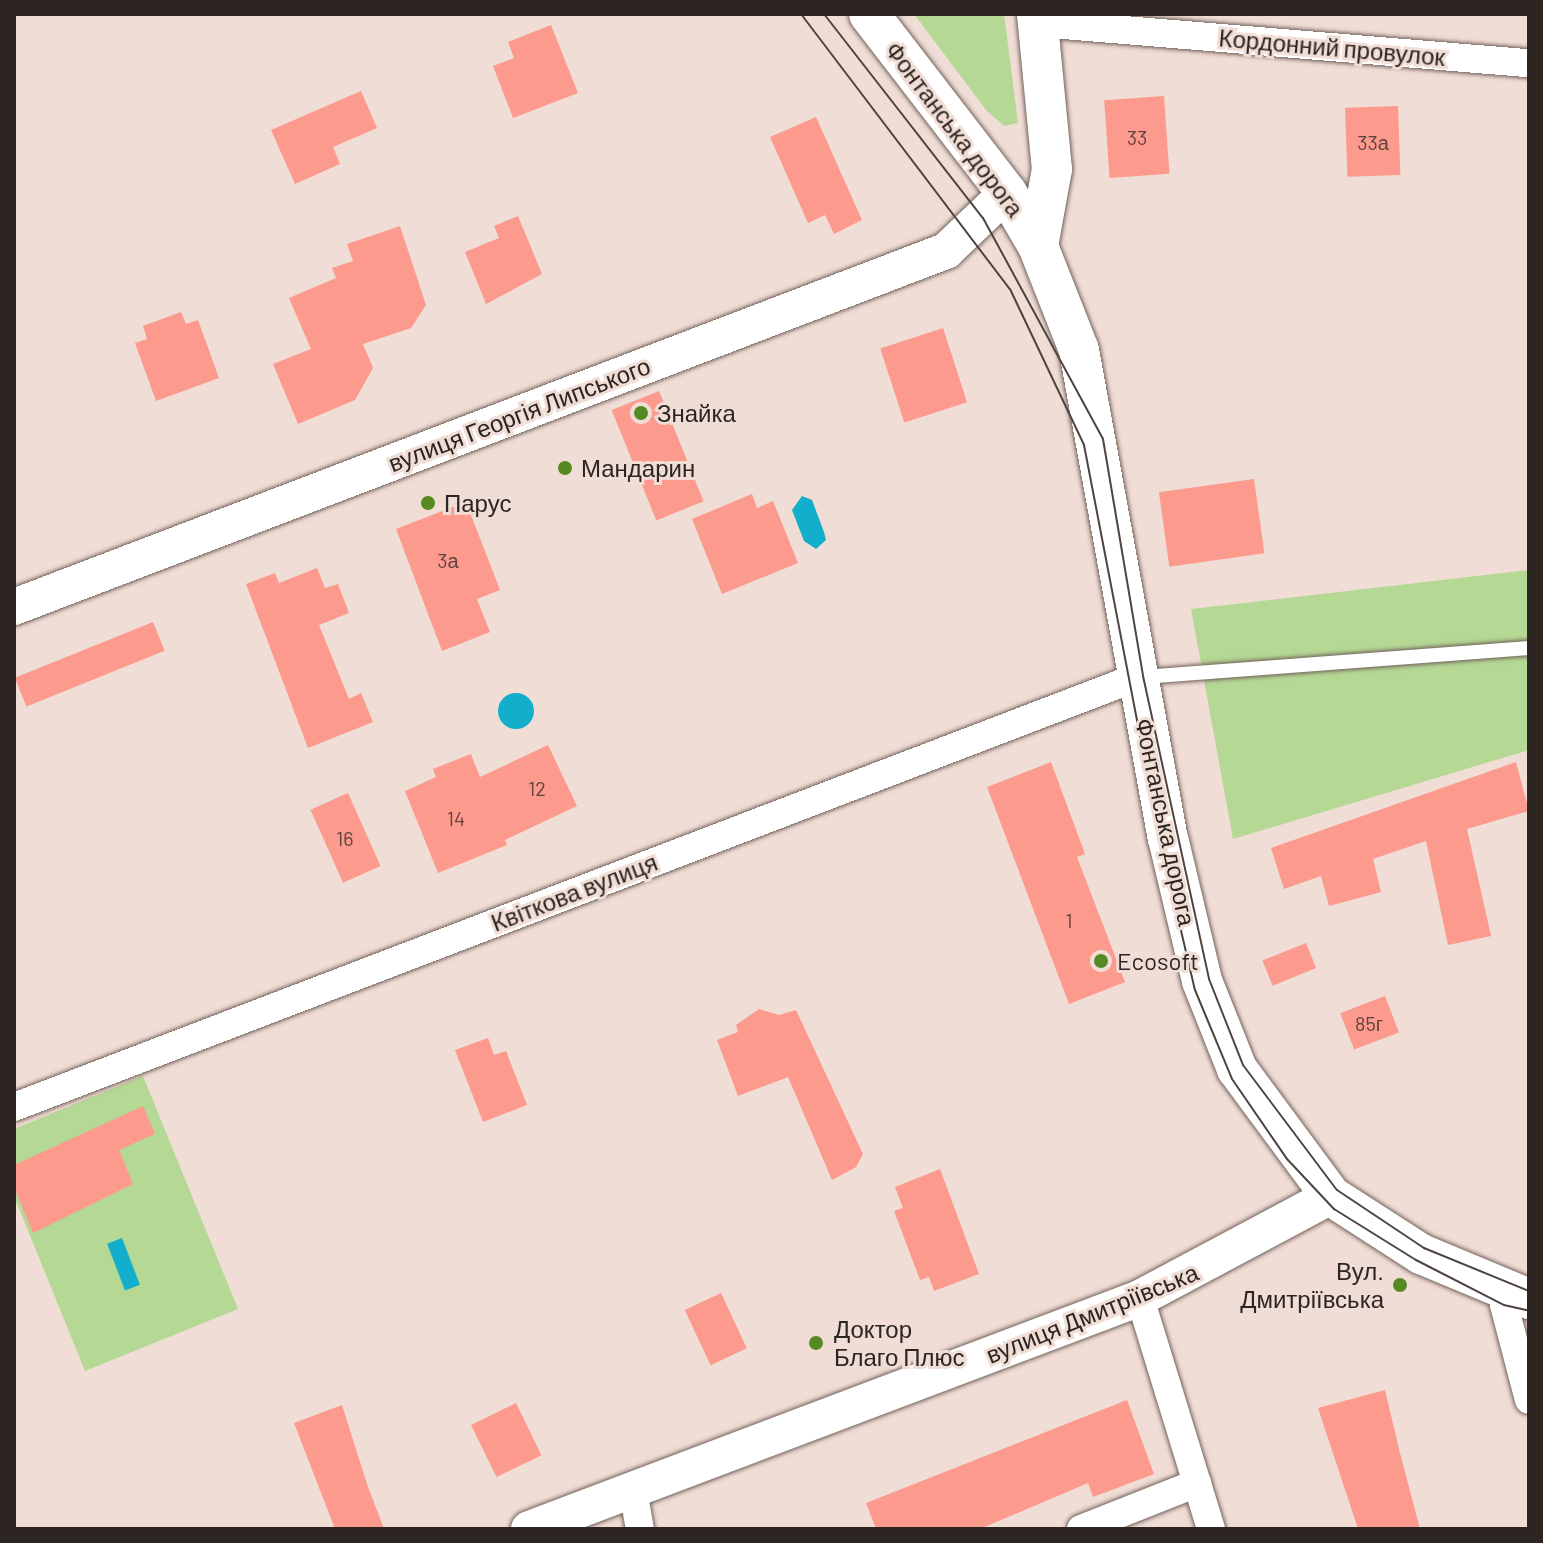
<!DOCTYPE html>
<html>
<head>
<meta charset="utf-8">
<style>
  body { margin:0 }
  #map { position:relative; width:1543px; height:1543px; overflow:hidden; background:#f0ddd5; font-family:Barlow,sans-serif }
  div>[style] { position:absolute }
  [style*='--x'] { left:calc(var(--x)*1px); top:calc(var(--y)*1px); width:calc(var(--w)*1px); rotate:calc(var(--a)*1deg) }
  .green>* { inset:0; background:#b5d895 }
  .water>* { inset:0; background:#13aecb; transform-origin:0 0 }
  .round { border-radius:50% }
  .building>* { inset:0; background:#fc9a8e; transform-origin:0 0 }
  .roads { filter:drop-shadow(0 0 2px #72625a) drop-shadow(0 0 2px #72625a) }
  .service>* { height:14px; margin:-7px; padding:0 7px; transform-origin:7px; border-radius:7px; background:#fff }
  .minor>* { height:28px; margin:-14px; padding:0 14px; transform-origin:14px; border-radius:14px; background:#fff }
  .tertiary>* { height:36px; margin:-18px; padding:0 18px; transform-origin:18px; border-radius:18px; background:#fff }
  .secondary>* { height:40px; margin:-20px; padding:0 20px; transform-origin:20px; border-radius:20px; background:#fff }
  .tram>* { height:2px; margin:-1px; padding:0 1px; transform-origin:1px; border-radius:1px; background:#4e4541 }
  .dots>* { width:22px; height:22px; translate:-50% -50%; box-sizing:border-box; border:4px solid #f0ddd5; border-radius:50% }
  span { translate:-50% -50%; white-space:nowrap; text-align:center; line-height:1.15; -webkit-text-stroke:6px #f0ddd5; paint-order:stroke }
  .number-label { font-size:20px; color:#60423d }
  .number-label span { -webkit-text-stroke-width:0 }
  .street-label { font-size:24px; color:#2c2522 }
  .poi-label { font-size:24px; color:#2c2522 }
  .left { translate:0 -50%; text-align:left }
  .right { translate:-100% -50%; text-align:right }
  .frame { position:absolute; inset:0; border:16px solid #2c2522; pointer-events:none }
</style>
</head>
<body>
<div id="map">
  <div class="green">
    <i style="clip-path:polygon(914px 14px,1004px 14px,1018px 123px,1004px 126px,987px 111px)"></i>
    <i style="clip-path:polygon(1529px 570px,1529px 750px,1233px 839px,1191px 609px)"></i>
    <i style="clip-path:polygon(143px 1076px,238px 1309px,85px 1371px,14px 1196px,14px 1129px)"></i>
  </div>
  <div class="water">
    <i style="clip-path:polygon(802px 496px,812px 500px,824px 532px,826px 540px,816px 549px,804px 541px,792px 510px)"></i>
    <i class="round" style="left:498px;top:693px;width:36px;height:36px"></i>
    <i style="left:122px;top:1238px;width:50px;height:16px;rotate:69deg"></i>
  </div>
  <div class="building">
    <i style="clip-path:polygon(551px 25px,578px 93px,513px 118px,493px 66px,514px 58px,508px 42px)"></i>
    <i style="clip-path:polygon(361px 91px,377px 128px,333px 147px,340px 164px,295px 184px,271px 130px)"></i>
    <i style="left:1164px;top:96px;width:78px;height:60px;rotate:86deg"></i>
    <i style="left:1398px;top:106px;width:69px;height:53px;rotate:88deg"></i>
    <i style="clip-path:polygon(816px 117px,862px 220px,834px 234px,825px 215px,808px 223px,770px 137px)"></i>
    <i style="clip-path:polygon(518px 216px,542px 274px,486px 304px,465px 252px,499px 238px,494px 226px)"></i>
    <i style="clip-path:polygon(400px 226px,426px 305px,411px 328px,363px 344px,373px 368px,355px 400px,298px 424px,273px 364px,311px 349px,289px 298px,336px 278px,332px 268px,353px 261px,347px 244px)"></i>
    <i style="clip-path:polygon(181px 312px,186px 324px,198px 320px,219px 378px,156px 401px,135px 343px,147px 339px,143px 326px)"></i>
    <i style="left:943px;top:328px;width:78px;height:66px;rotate:72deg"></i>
    <i style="left:659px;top:391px;width:119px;height:51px;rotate:68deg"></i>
    <i style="left:1254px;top:479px;width:75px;height:96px;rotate:82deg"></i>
    <i style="clip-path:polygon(752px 494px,757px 508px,773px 501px,798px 563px,722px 594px,692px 519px)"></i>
    <i style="clip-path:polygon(466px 502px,500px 590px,477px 599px,490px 632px,442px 651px,396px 529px)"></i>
    <i style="clip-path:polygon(317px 568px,325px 588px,338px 584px,349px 613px,319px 625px,349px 699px,361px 693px,373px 722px,308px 748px,246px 584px,275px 573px,279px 583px)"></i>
    <i style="left:153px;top:622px;width:31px;height:149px;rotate:68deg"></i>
    <i style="clip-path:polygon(548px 745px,577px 806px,505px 840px,507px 845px,438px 873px,405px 791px,436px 777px,433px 769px,471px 754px,480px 777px)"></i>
    <i style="clip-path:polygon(1051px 762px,1085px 854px,1077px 857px,1125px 982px,1069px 1004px,987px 787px)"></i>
    <i style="clip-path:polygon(1516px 762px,1529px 811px,1467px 829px,1491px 936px,1448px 945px,1426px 841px,1373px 859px,1381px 892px,1329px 906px,1321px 876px,1284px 889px,1271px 848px)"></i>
    <i style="left:348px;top:793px;width:80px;height:41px;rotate:66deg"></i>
    <i style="left:1306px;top:943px;width:27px;height:47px;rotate:68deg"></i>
    <i style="left:1385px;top:996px;width:39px;height:48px;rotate:69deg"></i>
    <i style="clip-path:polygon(759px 1009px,779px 1015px,796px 1010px,863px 1154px,856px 1167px,832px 1180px,788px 1077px,738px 1096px,717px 1040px,738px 1032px,736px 1025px)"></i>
    <i style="clip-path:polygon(488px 1038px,494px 1055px,506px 1051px,527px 1105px,483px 1122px,455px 1050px)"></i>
    <i style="clip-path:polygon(143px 1106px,155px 1134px,119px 1150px,133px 1184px,33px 1233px,14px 1187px,14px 1165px)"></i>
    <i style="clip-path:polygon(940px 1169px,979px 1274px,934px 1291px,929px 1277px,920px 1280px,894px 1211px,903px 1208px,895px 1187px)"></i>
    <i style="left:721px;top:1293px;width:61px;height:40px;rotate:65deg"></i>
    <i style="clip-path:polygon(1385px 1390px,1400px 1453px,1420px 1529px,1358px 1529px,1318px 1408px)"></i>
    <i style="clip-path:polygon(1127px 1400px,1154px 1474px,1093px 1497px,1088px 1483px,980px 1529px,876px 1529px,866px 1503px)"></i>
    <i style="left:516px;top:1403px;width:58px;height:50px;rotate:64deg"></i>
    <i style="clip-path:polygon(342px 1405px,367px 1484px,384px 1529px,335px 1529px,294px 1423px)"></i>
  </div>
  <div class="roads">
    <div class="service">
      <i style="--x:1143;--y:677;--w:387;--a:-4.3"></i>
    </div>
    <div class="minor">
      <i style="--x:1039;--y:23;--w:492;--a:4.7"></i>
      <i style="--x:14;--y:1107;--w:1200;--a:-20.94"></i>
      <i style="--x:1507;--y:1294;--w:11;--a:105"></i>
      <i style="--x:1504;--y:1305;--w:98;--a:75.3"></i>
      <i style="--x:1140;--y:1298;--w:242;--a:72.9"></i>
      <i style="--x:633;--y:1490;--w:40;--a:80"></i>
      <i style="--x:1081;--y:1529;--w:125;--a:-21.6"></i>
    </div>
    <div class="tertiary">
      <i style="--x:14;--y:607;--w:998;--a:-20.91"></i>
      <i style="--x:946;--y:251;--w:84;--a:-43.6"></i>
      <i style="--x:529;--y:1529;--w:653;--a:-20.71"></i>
      <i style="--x:1140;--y:1298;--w:217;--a:-28.1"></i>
    </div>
    <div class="secondary">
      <i style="--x:869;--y:14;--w:226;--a:52.4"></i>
      <i style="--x:1007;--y:193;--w:61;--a:59.7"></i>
      <i style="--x:1038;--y:246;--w:112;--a:68.5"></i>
      <i style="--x:1079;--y:350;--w:496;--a:79.7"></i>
      <i style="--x:1168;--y:838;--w:147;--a:76.6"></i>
      <i style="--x:1202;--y:981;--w:95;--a:68.3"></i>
      <i style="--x:1237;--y:1069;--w:158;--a:53.5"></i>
      <i style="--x:1331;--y:1196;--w:107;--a:32.8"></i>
      <i style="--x:1421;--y:1254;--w:117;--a:22.6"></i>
      <i style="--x:1037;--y:14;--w:156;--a:84.5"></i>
      <i style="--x:1052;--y:169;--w:78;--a:100.3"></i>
    </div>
  </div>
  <div class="tram">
    <i style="--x:801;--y:14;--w:345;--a:52.8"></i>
    <i style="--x:1010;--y:289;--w:173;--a:64.6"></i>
    <i style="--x:1084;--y:445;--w:403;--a:79.1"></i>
    <i style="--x:1160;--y:841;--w:153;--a:76.8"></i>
    <i style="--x:1195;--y:990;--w:96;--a:67.4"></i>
    <i style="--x:1232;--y:1079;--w:97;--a:55.5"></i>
    <i style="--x:1287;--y:1159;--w:69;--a:46.8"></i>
    <i style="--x:1334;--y:1209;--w:97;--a:31.9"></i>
    <i style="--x:1416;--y:1260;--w:99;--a:27.1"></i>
    <i style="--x:1504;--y:1305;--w:26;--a:13"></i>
    <i style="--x:824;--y:14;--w:259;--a:52.1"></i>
    <i style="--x:983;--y:218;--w:251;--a:61.5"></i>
    <i style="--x:1103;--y:439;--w:240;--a:80.4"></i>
    <i style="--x:1143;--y:676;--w:310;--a:77.7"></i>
    <i style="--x:1209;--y:979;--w:92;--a:68.4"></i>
    <i style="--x:1243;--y:1065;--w:156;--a:53.1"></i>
    <i style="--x:1337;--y:1190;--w:105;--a:33.7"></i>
    <i style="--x:1424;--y:1248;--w:113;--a:22.3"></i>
  </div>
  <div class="dots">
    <i style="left:641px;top:413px;background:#558a23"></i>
    <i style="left:565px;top:468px;background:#558a23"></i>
    <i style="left:428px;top:503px;background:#558a23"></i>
    <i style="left:1101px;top:961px;background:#558a23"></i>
    <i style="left:1400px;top:1285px;background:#558a23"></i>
    <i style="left:816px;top:1343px;background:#558a23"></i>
  </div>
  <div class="number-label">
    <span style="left:1137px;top:137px">33</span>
    <span style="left:1373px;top:142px">33а</span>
    <span style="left:448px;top:560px">3а</span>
    <span style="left:537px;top:788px">12</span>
    <span style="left:456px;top:818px">14</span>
    <span style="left:345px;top:838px">16</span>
    <span style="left:1069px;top:920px">1</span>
    <span style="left:1369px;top:1023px">85г</span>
  </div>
  <div class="street-label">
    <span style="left:1332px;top:47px;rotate:5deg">Кордонний провулок</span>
    <span style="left:955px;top:129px;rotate:53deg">Фонтанська дорога</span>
    <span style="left:519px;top:414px;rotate:-21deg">вулиця Георгія Липського</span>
    <span style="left:1166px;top:822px;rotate:78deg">Фонтанська дорога</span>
    <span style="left:574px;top:892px;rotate:-21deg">Квіткова вулиця</span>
    <span style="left:1092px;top:1313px;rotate:-22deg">вулиця Дмитріївська</span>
  </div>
  <div class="poi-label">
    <span class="left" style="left:657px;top:413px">Знайка</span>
    <span class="left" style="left:581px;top:468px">Мандарин</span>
    <span class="left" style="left:444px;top:503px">Парус</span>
    <span class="left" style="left:1117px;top:961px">Ecosoft</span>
    <span class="right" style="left:1384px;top:1285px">Вул.<br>Дмитріївська</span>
    <span class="left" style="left:834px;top:1343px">Доктор<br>Благо Плюс</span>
  </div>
  <div class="frame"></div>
</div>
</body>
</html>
